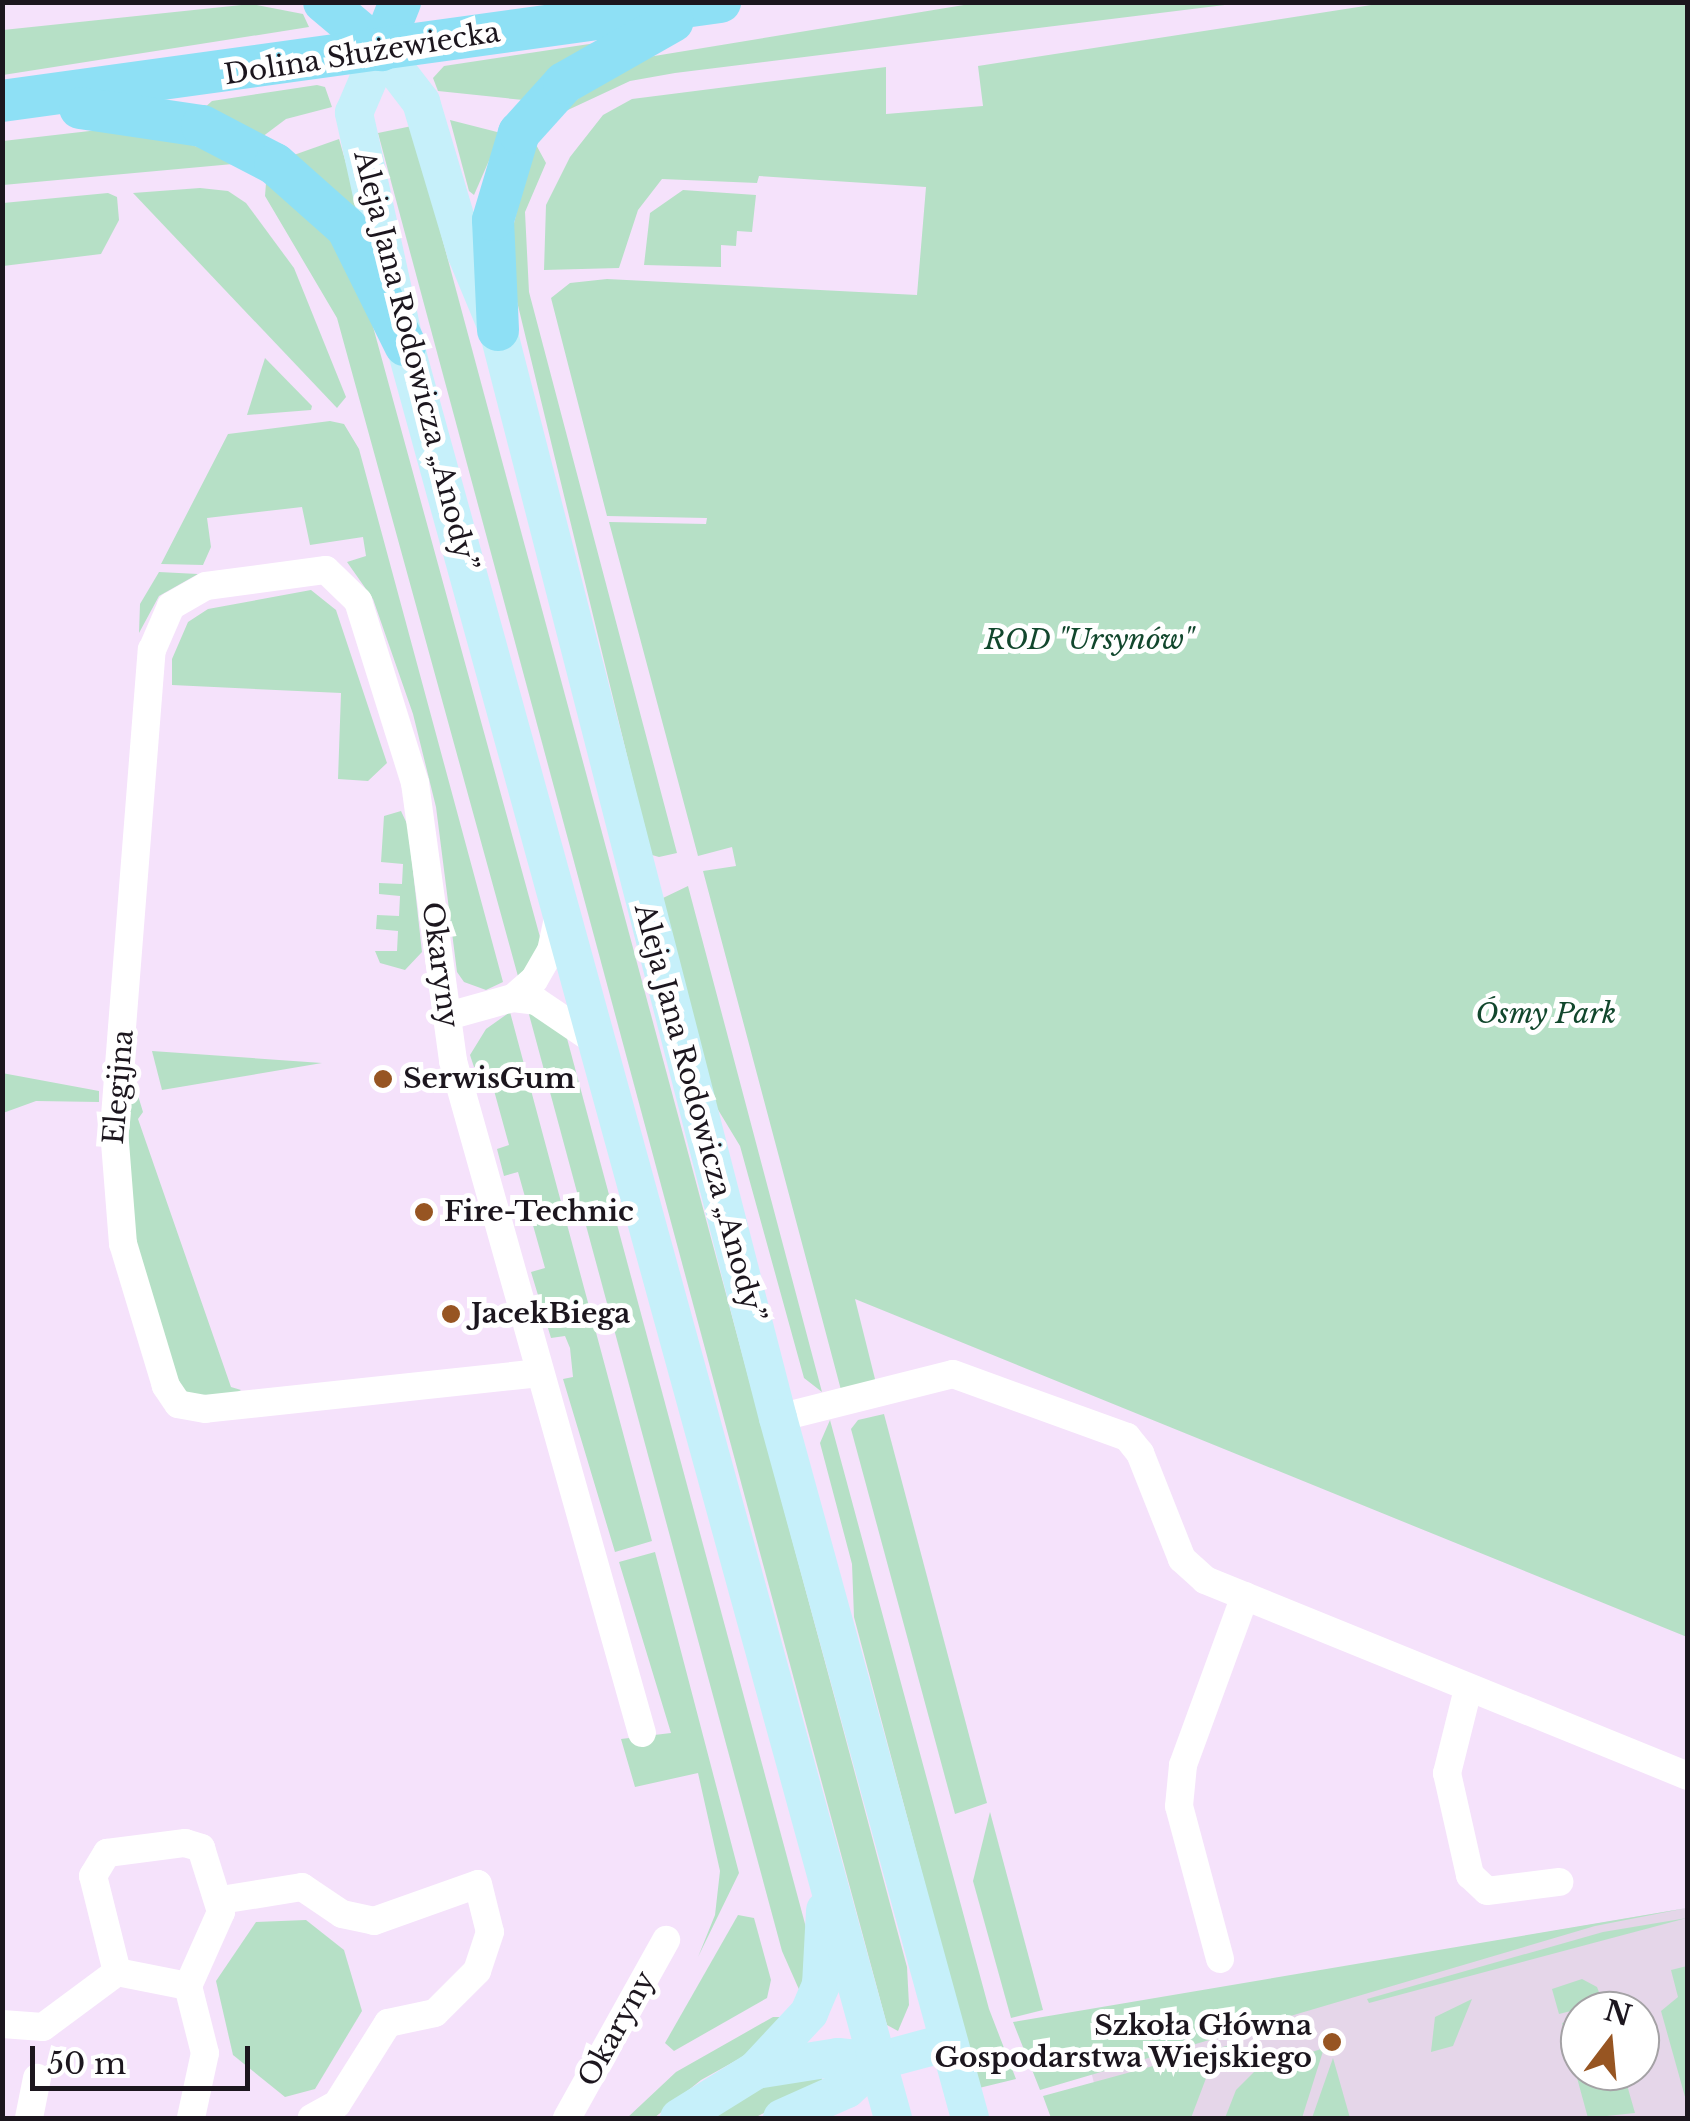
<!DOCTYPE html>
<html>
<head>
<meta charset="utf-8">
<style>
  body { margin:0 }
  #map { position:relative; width:1690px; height:2121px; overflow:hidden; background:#f5e2fb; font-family:"Libre Baskerville",serif }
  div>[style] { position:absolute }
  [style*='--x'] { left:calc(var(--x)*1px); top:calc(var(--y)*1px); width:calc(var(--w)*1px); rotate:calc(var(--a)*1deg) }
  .education>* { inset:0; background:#e5d6e9 }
  .green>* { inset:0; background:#b6e0c6 }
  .street>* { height:28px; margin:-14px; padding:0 14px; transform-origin:14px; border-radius:14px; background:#fff }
  .secondary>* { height:38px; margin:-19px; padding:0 19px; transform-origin:19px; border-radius:19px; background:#c6f0fa }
  .primary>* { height:42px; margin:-21px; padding:0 21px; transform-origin:21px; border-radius:21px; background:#8ee0f5 }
  .dots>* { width:28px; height:28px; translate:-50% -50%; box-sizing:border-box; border:5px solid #fff; border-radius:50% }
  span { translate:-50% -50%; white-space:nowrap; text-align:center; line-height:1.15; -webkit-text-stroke:10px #fff; paint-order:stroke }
  .street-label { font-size:28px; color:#1c161e }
  .park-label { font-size:28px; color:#12472d; font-style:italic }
  .poi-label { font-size:28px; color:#1c161e; font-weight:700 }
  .left { translate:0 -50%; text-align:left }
  .right { translate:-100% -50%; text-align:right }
  .frame { position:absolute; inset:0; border:5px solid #1c161e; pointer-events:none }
  .north { position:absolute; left:1560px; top:1991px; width:100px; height:100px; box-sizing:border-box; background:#fff; border:2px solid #a4a2a5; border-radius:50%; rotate:16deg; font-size:28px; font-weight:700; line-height:40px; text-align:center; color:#1c161e }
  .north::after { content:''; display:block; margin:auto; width:35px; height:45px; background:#975522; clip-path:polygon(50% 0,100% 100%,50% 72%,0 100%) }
  .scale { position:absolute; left:30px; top:2046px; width:220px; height:45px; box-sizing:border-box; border:5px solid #1c161e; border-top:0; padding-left:12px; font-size:30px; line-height:35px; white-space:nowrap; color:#1c161e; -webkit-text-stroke:8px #fff; paint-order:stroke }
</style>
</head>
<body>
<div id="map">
  <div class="education">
    <i style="clip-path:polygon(evenodd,1687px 1908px,1687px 2118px,1103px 2118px,1076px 2013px,1687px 1908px,1580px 2011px,1640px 2011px,1640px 2071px,1580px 2071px,1580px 2011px)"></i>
  </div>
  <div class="green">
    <i style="clip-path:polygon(976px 3px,1241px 3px,675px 73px,630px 81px,555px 116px,630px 60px)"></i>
    <i style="clip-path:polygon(1384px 3px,1687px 3px,1687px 1637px,855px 1299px,876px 1383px,841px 1390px,703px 871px,736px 866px,732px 847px,698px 856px,609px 522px,706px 524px,707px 518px,607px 516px,551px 298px,570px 283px,607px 279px,917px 295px,926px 187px,759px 176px,757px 183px,662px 179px,638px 210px,619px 268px,544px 270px,546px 205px,570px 157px,603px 115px,632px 99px,886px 67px,886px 114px,983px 106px,978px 66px)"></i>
    <i style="clip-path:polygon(251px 4px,303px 14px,309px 27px,3px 75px,3px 30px)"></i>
    <i style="clip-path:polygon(596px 43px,523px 100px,438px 91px,433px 78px,444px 66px)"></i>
    <i style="clip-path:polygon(317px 85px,325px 87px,332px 107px,286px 119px,262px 137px,203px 109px,212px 101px)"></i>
    <i style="clip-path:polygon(450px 120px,501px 133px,474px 195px,469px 191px)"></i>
    <i style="clip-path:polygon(412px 126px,907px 1967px,909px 2005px,898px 2031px,887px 2025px,378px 133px)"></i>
    <i style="clip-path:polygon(107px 129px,148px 130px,244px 163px,3px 185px,3px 141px)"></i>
    <i style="clip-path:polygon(339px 139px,363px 222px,291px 156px)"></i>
    <i style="clip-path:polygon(534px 141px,546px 163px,525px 212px,529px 292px,677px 853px,659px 857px,652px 855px,637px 797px,506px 256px)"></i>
    <i style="clip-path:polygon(266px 183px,320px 220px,366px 301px,543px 948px,519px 980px,337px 318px,265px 196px)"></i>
    <i style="clip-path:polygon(200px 188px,228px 191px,246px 203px,294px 268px,346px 397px,337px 408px,133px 193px)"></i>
    <i style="clip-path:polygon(683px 190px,756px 195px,752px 232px,737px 231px,736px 246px,721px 245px,721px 267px,644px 265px,650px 213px)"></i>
    <i style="clip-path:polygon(108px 193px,117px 197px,119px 220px,101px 254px,3px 266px,3px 203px)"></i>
    <i style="clip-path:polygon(265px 358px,312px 406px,311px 410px,247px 415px)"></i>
    <i style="clip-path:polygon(330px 421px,344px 424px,359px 449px,503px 982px,486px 990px,464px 982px,457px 972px,436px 807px,413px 714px,373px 599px,347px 562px,366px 556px,363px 537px,310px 545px,302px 507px,207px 518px,211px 547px,203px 565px,161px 564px,228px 434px)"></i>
    <i style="clip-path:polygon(159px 572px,198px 574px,159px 596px,139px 633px,140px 604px)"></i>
    <i style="clip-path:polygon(311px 590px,336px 610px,387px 763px,368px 781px,338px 779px,341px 693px,172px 685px,172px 659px,188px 622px,208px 609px)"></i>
    <i style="clip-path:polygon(401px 811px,408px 826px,422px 952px,405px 970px,380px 963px,375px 951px,397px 951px,398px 931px,376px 929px,377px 915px,399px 916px,400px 896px,379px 894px,379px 883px,402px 884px,403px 864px,381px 862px,384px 816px)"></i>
    <i style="clip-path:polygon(688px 886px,822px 1392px,804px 1378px,740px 1146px,717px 1108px,663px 898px)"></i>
    <i style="clip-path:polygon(527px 1007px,565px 1031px,808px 1935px,801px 1994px,782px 1951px)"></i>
    <i style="clip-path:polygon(510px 1012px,652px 1541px,615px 1552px,563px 1379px,573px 1377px,570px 1348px,565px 1336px,551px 1338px,531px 1272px,545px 1268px,518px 1172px,504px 1176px,497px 1149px,509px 1145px,487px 1065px,474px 1067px,470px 1055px,486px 1029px)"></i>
    <i style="clip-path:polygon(152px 1051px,322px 1063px,162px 1090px)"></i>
    <i style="clip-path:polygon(2px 1073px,99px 1091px,99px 1102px,36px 1101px,3px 1113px)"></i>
    <i style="clip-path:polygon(129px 1088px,136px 1089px,143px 1112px,138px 1119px,231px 1387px,241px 1390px,225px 1400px,181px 1393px,131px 1248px,121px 1151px)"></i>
    <i style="clip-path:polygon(884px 1414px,987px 1803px,955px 1814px,851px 1429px,858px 1420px)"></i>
    <i style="clip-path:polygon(830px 1420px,989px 2009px,1016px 2079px,979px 2088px,854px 1617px,852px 1564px,820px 1443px)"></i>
    <i style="clip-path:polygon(655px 1552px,739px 1873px,698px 1957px,715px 1915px,720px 1871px,698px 1773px,635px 1787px,621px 1739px,671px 1733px,619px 1562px)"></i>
    <i style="clip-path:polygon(990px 1812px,1043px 2010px,1011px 2018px,973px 1881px)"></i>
    <i style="clip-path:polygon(1687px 1908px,1595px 1926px,1040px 2090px,1013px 2022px)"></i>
    <i style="clip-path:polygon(738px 1915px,754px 1918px,771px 1980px,767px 1998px,674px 2051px,665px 2043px)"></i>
    <i style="clip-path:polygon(1687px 1918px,1369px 2003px,1367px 1999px,1603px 1932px)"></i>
    <i style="clip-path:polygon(306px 1920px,344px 1950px,362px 2011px,315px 2089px,285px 2097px,233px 2055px,216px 1981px,256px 1922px)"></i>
    <i style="clip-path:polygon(1687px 1966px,1688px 1966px,1687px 2104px,1661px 2011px,1678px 1997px,1671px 1970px)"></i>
    <i style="clip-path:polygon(1582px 1979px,1597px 1987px,1603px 2003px,1559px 2014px,1552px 1989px)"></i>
    <i style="clip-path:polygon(1472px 1999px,1453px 2046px,1431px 2052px,1435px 2017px)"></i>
    <i style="clip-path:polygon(773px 2017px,781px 2017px,755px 2050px,701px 2080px,654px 2118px,627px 2118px,676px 2072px)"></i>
    <i style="clip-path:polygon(1580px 2018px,1580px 2071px,1623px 2071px,1635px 2113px,1588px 2118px,1562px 2023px)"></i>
    <i style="clip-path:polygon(1241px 2042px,1208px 2073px,1191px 2118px,1051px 2118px,1043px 2096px)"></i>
    <i style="clip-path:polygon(1324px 2048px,1302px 2118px,1225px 2118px,1236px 2090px,1255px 2071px)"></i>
    <i style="clip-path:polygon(1333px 2058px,1350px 2118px,1312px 2118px)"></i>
    <i style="clip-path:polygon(819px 2069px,823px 2083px,754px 2118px,706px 2118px,760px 2088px)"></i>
  </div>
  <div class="street">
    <i style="--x:513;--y:998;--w:28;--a:-41"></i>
    <i style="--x:534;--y:980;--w:34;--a:-60"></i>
    <i style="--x:551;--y:951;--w:40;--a:-78"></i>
    <i style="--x:448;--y:1016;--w:67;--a:-15.5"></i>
    <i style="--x:513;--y:998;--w:23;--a:7"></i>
    <i style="--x:536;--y:1001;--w:71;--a:34.1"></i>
    <i style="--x:540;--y:1373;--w:337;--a:173.9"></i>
    <i style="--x:205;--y:1409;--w:27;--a:-170"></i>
    <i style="--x:178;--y:1404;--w:22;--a:-124"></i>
    <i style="--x:166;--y:1386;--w:148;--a:-106.8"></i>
    <i style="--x:123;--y:1244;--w:115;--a:-94.5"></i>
    <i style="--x:114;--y:1129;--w:481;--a:-85.5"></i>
    <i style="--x:152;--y:650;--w:48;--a:-66.6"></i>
    <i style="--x:171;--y:606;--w:40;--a:-29.7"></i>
    <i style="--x:206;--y:586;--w:121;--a:-7.6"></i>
    <i style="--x:326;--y:570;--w:45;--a:44.1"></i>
    <i style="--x:358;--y:601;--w:191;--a:72.6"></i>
    <i style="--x:415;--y:783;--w:281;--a:82.2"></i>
    <i style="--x:453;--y:1061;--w:698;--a:74.29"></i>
    <i style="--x:778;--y:1418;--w:180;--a:-14.1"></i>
    <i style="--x:953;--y:1374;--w:185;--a:19.9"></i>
    <i style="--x:1127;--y:1437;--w:21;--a:51"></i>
    <i style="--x:1140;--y:1453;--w:114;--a:68.4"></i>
    <i style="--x:1182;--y:1559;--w:31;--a:42"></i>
    <i style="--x:1205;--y:1580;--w:521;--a:22.09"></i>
    <i style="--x:1468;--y:1689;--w:87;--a:104"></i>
    <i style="--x:1447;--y:1773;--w:105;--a:77.3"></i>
    <i style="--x:1470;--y:1875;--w:23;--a:43"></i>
    <i style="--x:1487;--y:1891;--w:73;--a:-7.1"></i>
    <i style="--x:221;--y:1900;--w:82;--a:-9.1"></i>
    <i style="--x:302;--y:1887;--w:48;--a:34"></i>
    <i style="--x:342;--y:1914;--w:33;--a:12"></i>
    <i style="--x:374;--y:1921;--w:110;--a:-19.6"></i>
    <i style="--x:478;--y:1884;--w:49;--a:76"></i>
    <i style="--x:490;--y:1932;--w:41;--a:108.4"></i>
    <i style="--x:477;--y:1971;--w:59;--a:135"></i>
    <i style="--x:435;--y:2013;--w:48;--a:168"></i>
    <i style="--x:388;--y:2023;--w:96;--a:122.2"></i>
    <i style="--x:337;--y:2104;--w:29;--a:151"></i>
    <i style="--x:1220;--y:1959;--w:158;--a:-105"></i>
    <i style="--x:1179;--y:1806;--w:41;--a:-84.4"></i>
    <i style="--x:1183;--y:1765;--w:180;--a:-69.9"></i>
    <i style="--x:117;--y:1972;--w:72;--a:11.2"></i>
    <i style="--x:2;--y:2024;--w:41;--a:4.2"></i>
    <i style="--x:43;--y:2027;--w:92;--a:-36.6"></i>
    <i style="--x:117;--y:1972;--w:99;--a:-104"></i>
    <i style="--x:93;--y:1876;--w:27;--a:-59"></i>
    <i style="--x:107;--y:1853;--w:79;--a:-7.3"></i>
    <i style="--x:185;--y:1843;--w:17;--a:17"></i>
    <i style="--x:201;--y:1848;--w:67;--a:72.6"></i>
    <i style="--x:221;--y:1912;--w:81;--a:114"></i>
    <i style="--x:188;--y:1986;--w:69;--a:75.8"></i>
    <i style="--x:205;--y:2053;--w:66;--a:102.2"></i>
    <i style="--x:29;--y:2118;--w:41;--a:-78.7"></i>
    <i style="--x:567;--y:2118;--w:204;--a:-60.9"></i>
  </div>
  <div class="secondary">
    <i style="--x:756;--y:2070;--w:83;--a:-9"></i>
    <i style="--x:838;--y:2057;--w:40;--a:5.7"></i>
    <i style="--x:878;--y:2061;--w:73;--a:-15"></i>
    <i style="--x:679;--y:2118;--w:91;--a:-31.9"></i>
    <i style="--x:756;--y:2070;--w:78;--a:-47.1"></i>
    <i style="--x:809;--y:2013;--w:30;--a:-67"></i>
    <i style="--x:821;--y:1985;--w:75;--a:-86.9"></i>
    <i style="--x:782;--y:2118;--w:71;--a:-24"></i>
    <i style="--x:847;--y:2089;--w:42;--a:-42.1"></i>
    <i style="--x:893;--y:2118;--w:1839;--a:-105.39"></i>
    <i style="--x:405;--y:345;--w:238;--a:-102.4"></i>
    <i style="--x:354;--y:113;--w:69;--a:-66.8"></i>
    <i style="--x:381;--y:50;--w:66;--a:52.4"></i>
    <i style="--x:421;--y:102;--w:158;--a:73.4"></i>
    <i style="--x:466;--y:253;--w:83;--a:67.4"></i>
    <i style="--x:498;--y:330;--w:1123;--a:75.57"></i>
    <i style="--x:778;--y:1418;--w:726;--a:74.66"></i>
  </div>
  <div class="primary">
    <i style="--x:324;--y:2;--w:75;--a:40.1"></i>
    <i style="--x:381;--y:50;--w:52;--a:-68.4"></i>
    <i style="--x:2;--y:101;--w:725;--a:-7.85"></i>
    <i style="--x:80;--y:108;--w:123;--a:8.4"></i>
    <i style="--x:202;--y:126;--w:82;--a:27.5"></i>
    <i style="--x:275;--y:164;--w:96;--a:41.6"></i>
    <i style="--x:347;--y:228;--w:131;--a:63.6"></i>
    <i style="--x:498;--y:330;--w:110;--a:-92.6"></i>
    <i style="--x:493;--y:220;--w:91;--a:-73.4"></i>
    <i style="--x:519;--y:133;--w:67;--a:-48"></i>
    <i style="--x:564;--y:83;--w:125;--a:-29.6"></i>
  </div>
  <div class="dots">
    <i style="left:383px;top:1079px;background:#975522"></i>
    <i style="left:424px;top:1212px;background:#975522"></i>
    <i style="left:451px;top:1314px;background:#975522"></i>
    <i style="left:1332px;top:2042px;background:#975522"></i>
  </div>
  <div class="street-label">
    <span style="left:362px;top:54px;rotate:-9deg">Dolina Służewiecka</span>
    <span style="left:415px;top:361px;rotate:76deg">Aleja Jana Rodowicza „Anody”</span>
    <span style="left:440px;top:965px;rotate:82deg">Okaryny</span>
    <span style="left:119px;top:1087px;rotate:-85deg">Elegijna</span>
    <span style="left:699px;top:1113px;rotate:75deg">Aleja Jana Rodowicza „Anody”</span>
    <span style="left:617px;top:2029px;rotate:-61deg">Okaryny</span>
  </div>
  <div class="park-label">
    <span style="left:1089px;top:640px">ROD "Ursynów"</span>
    <span style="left:1546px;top:1014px">Ósmy Park</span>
  </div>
  <div class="poi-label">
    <span class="left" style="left:403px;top:1079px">SerwisGum</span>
    <span class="left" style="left:444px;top:1212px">Fire-Technic</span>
    <span class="left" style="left:471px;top:1314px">JacekBiega</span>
    <span class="right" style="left:1312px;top:2042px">Szkoła Główna<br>Gospodarstwa Wiejskiego</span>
  </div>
  <div class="frame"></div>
  <div class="north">N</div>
  <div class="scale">50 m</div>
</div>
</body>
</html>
